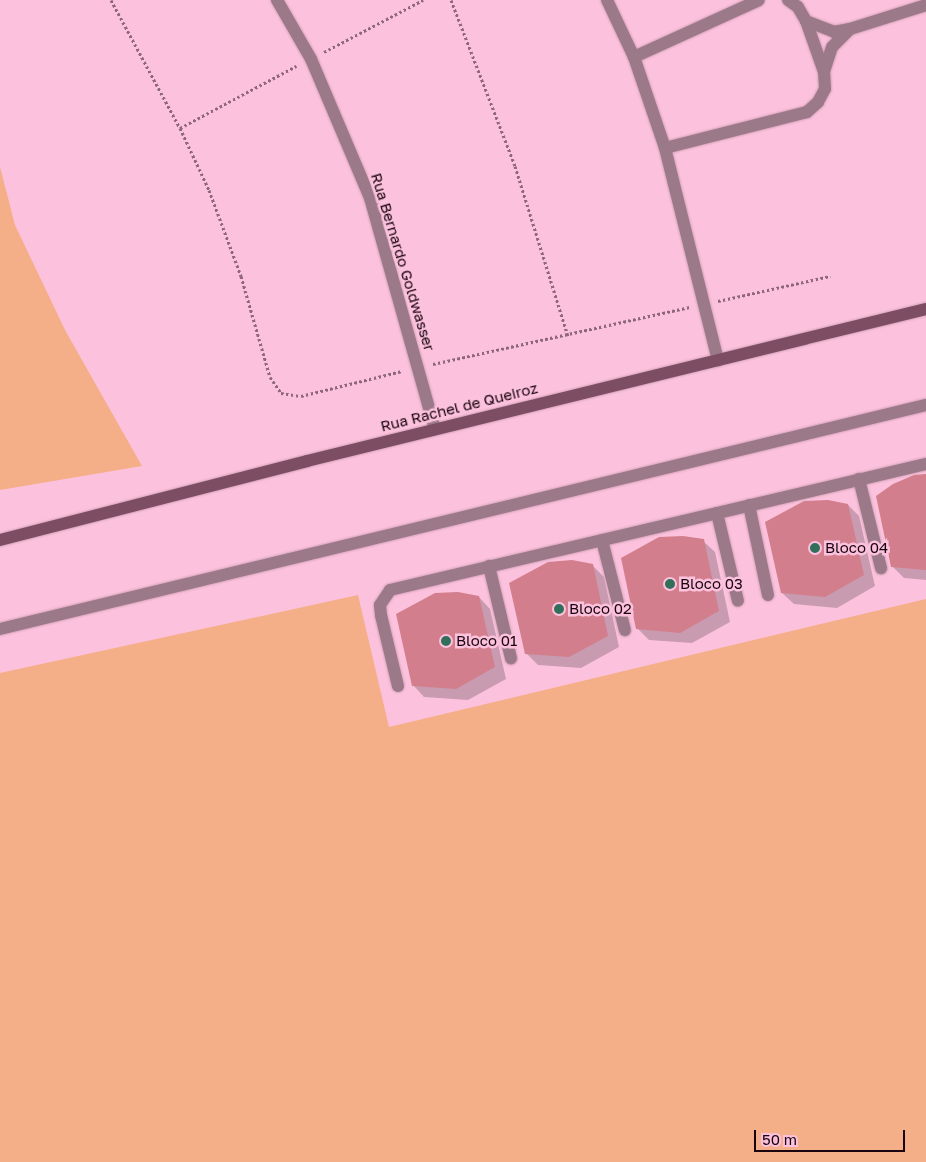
<!DOCTYPE html>
<html>
<head>
<meta charset="utf-8">
<style>
  body { margin:0 }
  #map { position:relative; width:926px; height:1162px; overflow:hidden; background:#fcc2dd; font-family:"Golos Text",sans-serif }
  div>[style] { position:absolute }
  [style*='--x'] { left:calc(var(--x)*1px); top:calc(var(--y)*1px); width:calc(var(--w)*1px); rotate:calc(var(--a)*1deg) }
  .green>* { inset:0; background:#f4ae88 }
  .shadow>* { inset:0; background:#0003 }
  .building>* { inset:0; background:#d37e8c }
  .path>* { height:3px; margin-top:-1.5px; transform-origin:0; background:repeating-linear-gradient(90deg,#8f677a 0 2.5px,transparent 0 5px) }
  .roads { filter:drop-shadow(0 0 1px #d3a0b8) drop-shadow(0 0 1px #d3a0b8) }
  .street>* { height:12px; margin:-6px; padding:0 6px; transform-origin:6px; border-radius:6px; background:#9b7989 }
  .secondary>* { height:12px; margin:-6px; padding:0 6px; transform-origin:6px; border-radius:6px; background:#7d4d64 }
  .dots>* { width:14px; height:14px; translate:-50% -50%; box-sizing:border-box; border:2px solid #fcc2dd; border-radius:50% }
  span { translate:-50% -50%; white-space:nowrap; text-align:center; line-height:1.15; -webkit-text-stroke:5px #fcc2dd; paint-order:stroke }
  .street-label { font-size:15px; color:#19030e }
  .poi-label { font-size:15px; color:#19030e }
  .left { translate:0 -50%; text-align:left }
  .scale { position:absolute; left:754px; top:1130px; width:151px; height:22px; box-sizing:border-box; border:2px solid #19030e; border-top:0; padding-left:6px; font-size:15px; line-height:18px; white-space:nowrap; color:#19030e; -webkit-text-stroke:4px #fcc2dd; paint-order:stroke }
</style>
</head>
<body>
<div id="map">
  <div class="green">
    <i style="clip-path:polygon(0 167px,15px 225px,65px 330px,142px 466px,0 490px)"></i>
    <i style="clip-path:polygon(358px 595px,389px 727px,926px 599px,926px 1162px,0 1162px,0 673px)"></i>
  </div>
  <div class="shadow">
    <i style="clip-path:polygon(926px 475px,926px 580px,904px 578px,892px 566px)"></i>
    <i style="clip-path:polygon(848px 505px,859px 516px,875px 586px,837px 608px,794px 604px,782px 593px)"></i>
    <i style="clip-path:polygon(703px 541px,715px 552px,730px 622px,692px 643px,649px 640px,638px 629px)"></i>
    <i style="clip-path:polygon(592px 565px,604px 577px,619px 647px,581px 668px,538px 665px,526px 653px)"></i>
    <i style="clip-path:polygon(479px 597px,490px 609px,506px 679px,468px 700px,424px 697px,413px 685px)"></i>
  </div>
  <div class="building">
    <i style="clip-path:polygon(926px 474px,926px 570px,891px 567px,876px 496px,893px 484px,914px 475px)"></i>
    <i style="clip-path:polygon(828px 500px,848px 504px,864px 575px,825px 597px,781px 593px,765px 522px,804px 501px)"></i>
    <i style="clip-path:polygon(683px 536px,704px 539px,719px 611px,680px 633px,636px 629px,621px 558px,659px 537px)"></i>
    <i style="clip-path:polygon(572px 560px,593px 564px,608px 636px,569px 657px,525px 654px,509px 583px,548px 562px)"></i>
    <i style="clip-path:polygon(458px 592px,479px 596px,495px 667px,456px 689px,412px 686px,396px 614px,435px 593px)"></i>
  </div>
  <div class="path">
    <i style="--x:111;--y:0;--w:145;--a:61.7"></i>
    <i style="--x:180;--y:128;--w:68;--a:64.9"></i>
    <i style="--x:209;--y:190;--w:92;--a:69.6"></i>
    <i style="--x:241;--y:276;--w:105;--a:74"></i>
    <i style="--x:270;--y:377;--w:19;--a:55"></i>
    <i style="--x:281;--y:393;--w:20;--a:9"></i>
    <i style="--x:301;--y:396;--w:104;--a:-13.9"></i>
    <i style="--x:451;--y:0;--w:178;--a:68.9"></i>
    <i style="--x:515;--y:166;--w:178;--a:72.7"></i>
    <i style="--x:324;--y:52;--w:112;--a:-27.7"></i>
    <i style="--x:180;--y:128;--w:132;--a:-28.1"></i>
    <i style="--x:718;--y:301;--w:115;--a:-12.6"></i>
    <i style="--x:433;--y:364;--w:263;--a:-12.5"></i>
  </div>
  <div class="roads">
    <div class="street">
      <i style="--x:277;--y:0;--w:68;--a:60"></i>
      <i style="--x:311;--y:59;--w:151;--a:67"></i>
      <i style="--x:370;--y:198;--w:240;--a:74.3"></i>
      <i style="--x:607;--y:0;--w:63;--a:64.7"></i>
      <i style="--x:634;--y:57;--w:96;--a:71.2"></i>
      <i style="--x:665;--y:148;--w:219;--a:76"></i>
      <i style="--x:806;--y:21;--w:30;--a:21"></i>
      <i style="--x:834;--y:32;--w:16;--a:-11"></i>
      <i style="--x:850;--y:29;--w:25;--a:135"></i>
      <i style="--x:832;--y:47;--w:26;--a:108"></i>
      <i style="--x:850;--y:29;--w:80;--a:-17.5"></i>
      <i style="--x:634;--y:57;--w:137;--a:-24.5"></i>
      <i style="--x:665;--y:148;--w:146;--a:-14.2"></i>
      <i style="--x:807;--y:112;--w:15;--a:-42"></i>
      <i style="--x:818;--y:102;--w:15;--a:-62"></i>
      <i style="--x:825;--y:89;--w:17;--a:-93"></i>
      <i style="--x:824;--y:72;--w:54;--a:-109.4"></i>
      <i style="--x:806;--y:21;--w:16;--a:-120"></i>
      <i style="--x:798;--y:7;--w:12;--a:-145"></i>
      <i style="--x:859;--y:479;--w:92;--a:76.1"></i>
      <i style="--x:749;--y:505;--w:92;--a:78.1"></i>
      <i style="--x:717;--y:513;--w:90;--a:76.6"></i>
      <i style="--x:602;--y:540;--w:93;--a:75.7"></i>
      <i style="--x:489;--y:566;--w:95;--a:76.6"></i>
      <i style="--x:0;--y:629;--w:953;--a:-13.6"></i>
      <i style="--x:398;--y:686;--w:73;--a:-103.5"></i>
      <i style="--x:381;--y:615;--w:10;--a:-96"></i>
      <i style="--x:380;--y:605;--w:18;--a:-56"></i>
      <i style="--x:390;--y:590;--w:551;--a:-13.23"></i>
    </div>
    <div class="secondary">
      <i style="--x:0;--y:540;--w:317;--a:-14.4"></i>
      <i style="--x:307;--y:461;--w:637;--a:-13.8"></i>
    </div>
  </div>
  <div class="dots">
    <i style="left:815px;top:548px;background:#326f5b"></i>
    <i style="left:670px;top:584px;background:#326f5b"></i>
    <i style="left:559px;top:609px;background:#326f5b"></i>
    <i style="left:446px;top:641px;background:#326f5b"></i>
  </div>
  <div class="street-label">
    <span style="left:403px;top:262px;rotate:73deg">Rua Bernardo Goldwasser</span>
    <span style="left:459px;top:407px;rotate:-14deg">Rua Rachel de Queiroz</span>
  </div>
  <div class="poi-label">
    <span class="left" style="left:825px;top:548px">Bloco 04</span>
    <span class="left" style="left:680px;top:584px">Bloco 03</span>
    <span class="left" style="left:569px;top:609px">Bloco 02</span>
    <span class="left" style="left:456px;top:641px">Bloco 01</span>
  </div>
  <div class="scale">50 m</div>
</div>
</body>
</html>
